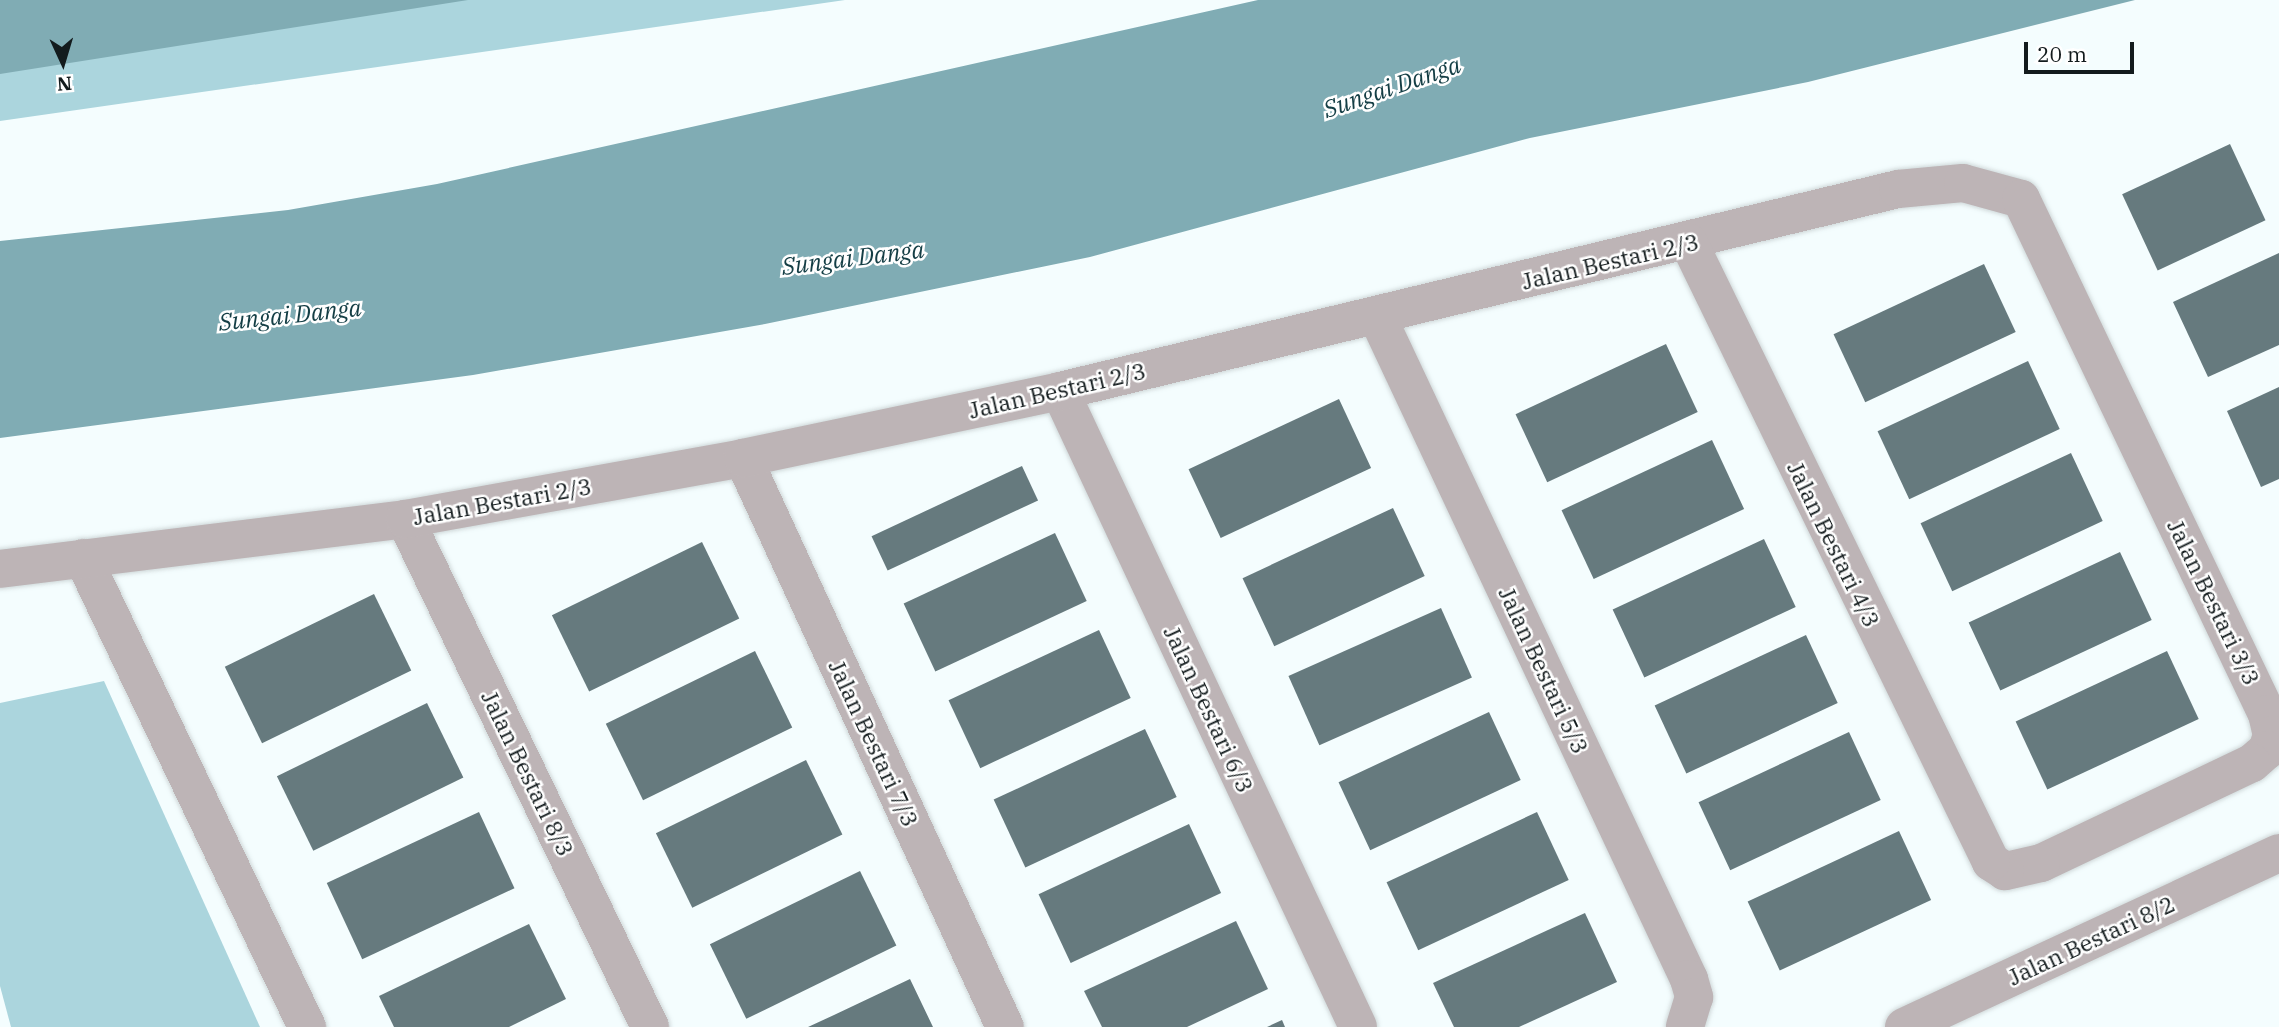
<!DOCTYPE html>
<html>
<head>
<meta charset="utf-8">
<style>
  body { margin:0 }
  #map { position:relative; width:2279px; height:1027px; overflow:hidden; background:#f4fdfe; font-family:"IBM Plex Serif",serif }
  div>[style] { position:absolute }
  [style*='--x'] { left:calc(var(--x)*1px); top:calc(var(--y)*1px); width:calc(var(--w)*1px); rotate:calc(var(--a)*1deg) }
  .green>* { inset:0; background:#abd5dd }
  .water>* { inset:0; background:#80acb4 }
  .building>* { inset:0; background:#667a7e; transform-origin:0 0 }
  .roads { filter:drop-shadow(0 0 2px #d0d9da) drop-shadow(0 0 2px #d0d9da) }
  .street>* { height:38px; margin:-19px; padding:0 19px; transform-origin:19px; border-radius:19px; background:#bdb4b6 }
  span { translate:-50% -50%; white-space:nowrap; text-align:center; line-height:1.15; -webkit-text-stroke:5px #fff; paint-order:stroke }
  .street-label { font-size:23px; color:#131b1d }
  .water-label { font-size:24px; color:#143e45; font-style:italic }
  .north { position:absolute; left:28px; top:28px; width:70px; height:70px; -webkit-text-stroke:5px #fff; paint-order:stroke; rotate:176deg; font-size:19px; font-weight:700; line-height:28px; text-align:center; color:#131b1d }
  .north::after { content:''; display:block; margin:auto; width:24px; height:32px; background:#131b1d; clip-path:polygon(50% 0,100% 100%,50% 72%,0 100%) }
  .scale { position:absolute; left:2024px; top:42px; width:110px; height:32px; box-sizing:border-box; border:4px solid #131b1d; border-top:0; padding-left:9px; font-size:21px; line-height:24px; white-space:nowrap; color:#131b1d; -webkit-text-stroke:5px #fff; paint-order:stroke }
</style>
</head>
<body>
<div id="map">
  <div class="green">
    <i style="clip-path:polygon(0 0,845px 0,0 121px)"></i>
    <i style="clip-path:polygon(104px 681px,260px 1027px,11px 1027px,0 986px,0 703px)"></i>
  </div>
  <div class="water">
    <i style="clip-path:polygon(0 0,468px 0,0 74px)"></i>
    <i style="clip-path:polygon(1258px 0,2135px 0,1808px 82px,1530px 138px,1090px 257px,765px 324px,473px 375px,0 438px,0 241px,288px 210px,437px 184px)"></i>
  </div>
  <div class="building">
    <i style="left:2230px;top:144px;width:84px;height:119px;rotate:65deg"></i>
    <i style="clip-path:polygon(2279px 253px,2279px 345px,2208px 377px,2173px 302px)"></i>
    <i style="left:1984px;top:264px;width:75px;height:166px;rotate:65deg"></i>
    <i style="left:1666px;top:344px;width:75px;height:166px;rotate:65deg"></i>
    <i style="left:2028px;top:361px;width:75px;height:166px;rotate:65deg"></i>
    <i style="clip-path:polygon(2279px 387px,2279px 479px,2261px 487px,2227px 411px)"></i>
    <i style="left:1339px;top:399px;width:76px;height:166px;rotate:65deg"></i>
    <i style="left:1712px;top:440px;width:76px;height:166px;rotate:65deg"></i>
    <i style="left:2071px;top:453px;width:75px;height:166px;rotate:65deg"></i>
    <i style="left:1022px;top:466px;width:38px;height:166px;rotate:65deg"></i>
    <i style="left:1393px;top:508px;width:75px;height:166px;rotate:65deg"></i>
    <i style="left:1055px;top:533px;width:75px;height:167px;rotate:65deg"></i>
    <i style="left:1764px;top:539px;width:75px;height:167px;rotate:65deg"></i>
    <i style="left:702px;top:542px;width:85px;height:167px;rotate:64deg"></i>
    <i style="left:2120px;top:552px;width:75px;height:167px;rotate:65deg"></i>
    <i style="left:374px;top:594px;width:85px;height:166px;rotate:64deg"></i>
    <i style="left:1441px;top:608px;width:76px;height:167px;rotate:66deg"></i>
    <i style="left:1099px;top:630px;width:75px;height:166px;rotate:65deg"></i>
    <i style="left:1806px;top:635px;width:75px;height:167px;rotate:65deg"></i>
    <i style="left:755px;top:651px;width:85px;height:166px;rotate:64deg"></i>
    <i style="left:2167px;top:651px;width:75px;height:167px;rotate:65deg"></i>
    <i style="left:427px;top:703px;width:83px;height:167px;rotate:64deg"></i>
    <i style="left:1489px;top:712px;width:75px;height:166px;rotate:65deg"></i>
    <i style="left:1145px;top:729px;width:75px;height:167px;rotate:65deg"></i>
    <i style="left:1849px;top:732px;width:75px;height:166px;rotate:65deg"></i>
    <i style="left:806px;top:760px;width:83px;height:167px;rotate:64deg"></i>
    <i style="left:479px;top:812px;width:84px;height:168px;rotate:65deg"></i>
    <i style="left:1537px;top:812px;width:75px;height:166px;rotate:65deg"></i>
    <i style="left:1189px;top:824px;width:76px;height:166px;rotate:65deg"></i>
    <i style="left:1899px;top:831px;width:76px;height:167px;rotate:65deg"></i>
    <i style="left:860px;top:871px;width:83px;height:167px;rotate:64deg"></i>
    <i style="clip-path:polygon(1585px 913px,1617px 982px,1519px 1027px,1454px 1027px,1433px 983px)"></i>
    <i style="clip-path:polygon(1236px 921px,1268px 989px,1187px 1027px,1102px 1027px,1084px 991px)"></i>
    <i style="clip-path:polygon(529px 924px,566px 999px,509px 1027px,394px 1027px,379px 996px)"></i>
    <i style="clip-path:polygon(910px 979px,933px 1027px,808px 1027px,834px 1015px)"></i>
    <i style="clip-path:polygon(1282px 1020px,1285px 1027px,1267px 1027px)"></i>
  </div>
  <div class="roads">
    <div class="street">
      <i style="--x:1377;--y:316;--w:733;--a:64.8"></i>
      <i style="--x:1689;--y:979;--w:19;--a:74"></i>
      <i style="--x:1694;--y:997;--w:31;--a:107"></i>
      <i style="--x:1060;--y:391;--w:702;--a:64.89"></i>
      <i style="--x:743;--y:458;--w:626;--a:65.28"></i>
      <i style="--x:405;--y:519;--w:564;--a:64.25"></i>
      <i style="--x:83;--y:558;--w:520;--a:64.47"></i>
      <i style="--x:0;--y:569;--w:408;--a:-7"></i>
      <i style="--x:405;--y:519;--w:343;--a:-10.2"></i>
      <i style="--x:743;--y:458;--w:324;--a:-11.9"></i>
      <i style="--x:1060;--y:391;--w:862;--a:-13.55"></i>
      <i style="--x:1898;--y:189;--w:65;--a:-5.3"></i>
      <i style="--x:1963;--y:183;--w:60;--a:15.4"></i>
      <i style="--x:2021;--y:199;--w:571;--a:64.47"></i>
      <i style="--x:2267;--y:714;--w:22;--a:77"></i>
      <i style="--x:2272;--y:735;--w:16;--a:108"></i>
      <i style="--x:2267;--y:750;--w:20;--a:139"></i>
      <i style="--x:2252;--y:763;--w:233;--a:154.6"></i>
      <i style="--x:2041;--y:863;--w:37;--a:167"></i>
      <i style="--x:2005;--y:871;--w:17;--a:-147"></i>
      <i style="--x:1991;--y:862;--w:689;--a:-116.01"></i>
      <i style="--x:1904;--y:1027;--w:413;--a:-24.9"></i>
    </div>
  </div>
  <div class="street-label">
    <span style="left:1610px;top:261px;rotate:-13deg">Jalan Bestari 2/3</span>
    <span style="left:1057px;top:390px;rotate:-13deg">Jalan Bestari 2/3</span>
    <span style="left:502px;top:501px;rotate:-10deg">Jalan Bestari 2/3</span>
    <span style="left:1834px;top:544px;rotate:64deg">Jalan Bestari 4/3</span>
    <span style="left:2214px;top:602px;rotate:64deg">Jalan Bestari 3/3</span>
    <span style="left:1544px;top:670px;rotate:65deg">Jalan Bestari 5/3</span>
    <span style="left:1209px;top:709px;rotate:65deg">Jalan Bestari 6/3</span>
    <span style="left:874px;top:743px;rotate:65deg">Jalan Bestari 7/3</span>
    <span style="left:528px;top:773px;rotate:64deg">Jalan Bestari 8/3</span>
    <span style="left:2091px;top:940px;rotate:-25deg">Jalan Bestari 8/2</span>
  </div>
  <div class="water-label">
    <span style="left:1392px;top:87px;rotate:-19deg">Sungai Danga</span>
    <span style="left:853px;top:258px;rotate:-7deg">Sungai Danga</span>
    <span style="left:290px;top:315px;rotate:-6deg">Sungai Danga</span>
  </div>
  <div class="north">N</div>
  <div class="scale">20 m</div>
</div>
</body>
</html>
